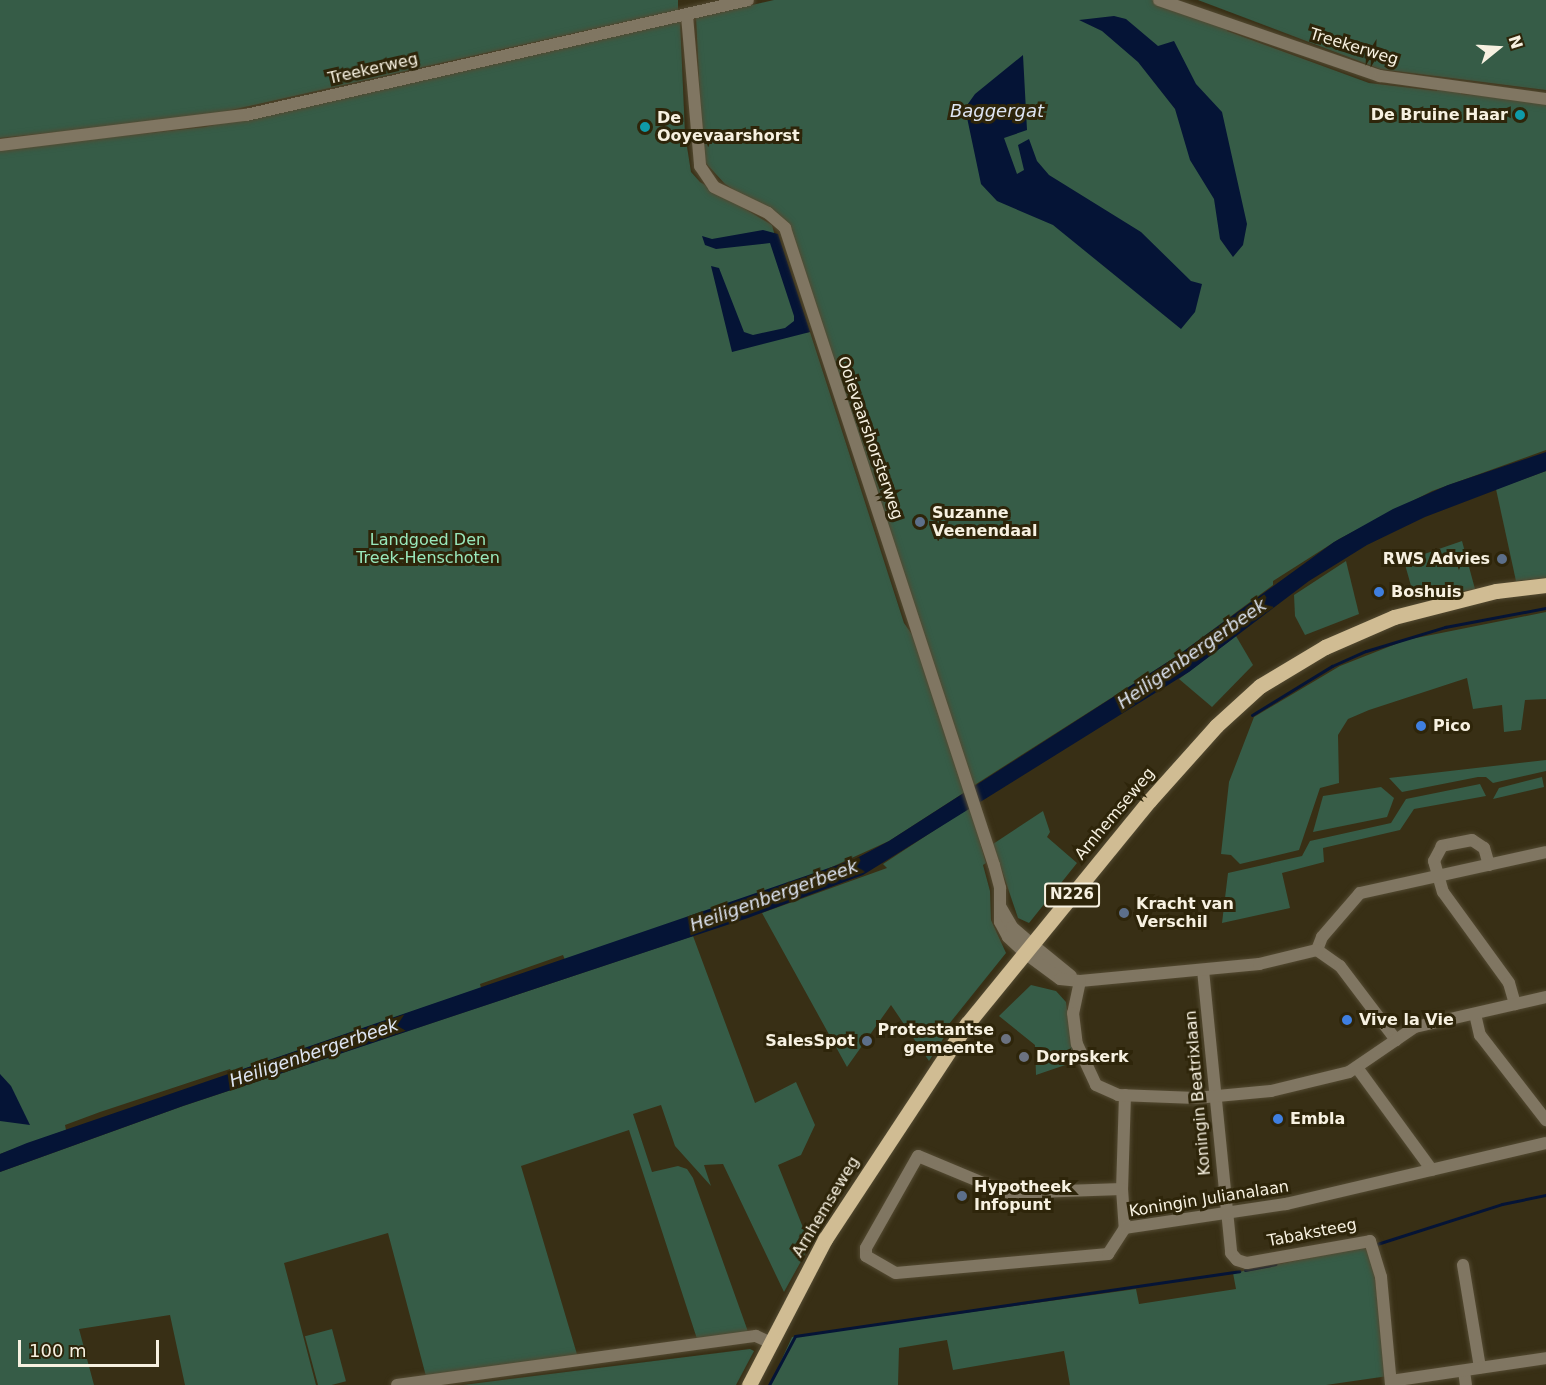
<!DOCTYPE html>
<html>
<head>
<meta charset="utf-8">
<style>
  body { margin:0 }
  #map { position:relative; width:1546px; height:1385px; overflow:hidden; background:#382f15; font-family:"DejaVu Sans",sans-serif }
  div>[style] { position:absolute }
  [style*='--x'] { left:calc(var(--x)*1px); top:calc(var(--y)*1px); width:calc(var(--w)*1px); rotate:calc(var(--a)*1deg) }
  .green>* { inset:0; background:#365c47; transform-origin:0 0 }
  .water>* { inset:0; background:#051436 }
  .stream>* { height:3px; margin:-1.5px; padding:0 1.5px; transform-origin:1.5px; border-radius:1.5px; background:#051436 }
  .roads { filter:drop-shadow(0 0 2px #534a32) drop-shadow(0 0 2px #534a32) }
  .minor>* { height:12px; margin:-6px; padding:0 6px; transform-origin:6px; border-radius:6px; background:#807662 }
  .tertiary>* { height:12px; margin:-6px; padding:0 6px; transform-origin:6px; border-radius:6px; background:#807662 }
  .primary>* { height:15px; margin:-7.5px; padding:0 7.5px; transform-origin:7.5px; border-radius:7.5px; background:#d0bc93 }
  .dots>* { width:16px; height:16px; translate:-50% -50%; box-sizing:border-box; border:3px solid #2e250a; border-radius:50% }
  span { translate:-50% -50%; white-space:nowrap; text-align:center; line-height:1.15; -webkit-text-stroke:6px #2e250a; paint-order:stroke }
  .shield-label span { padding:2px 4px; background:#2e250a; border:2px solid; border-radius:4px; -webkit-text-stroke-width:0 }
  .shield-label { font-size:15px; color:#f7f1e1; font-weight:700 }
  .street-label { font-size:16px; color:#f7f1e1 }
  .poi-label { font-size:16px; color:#f7f1e1; font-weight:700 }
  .right { translate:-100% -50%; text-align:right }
  .left { translate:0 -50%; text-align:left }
  .park-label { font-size:16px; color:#99e8bc }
  .water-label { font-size:18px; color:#dde4f2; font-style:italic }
  .north { position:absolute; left:1468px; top:18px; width:60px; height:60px; -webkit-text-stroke:4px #2e250a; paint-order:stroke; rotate:72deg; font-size:16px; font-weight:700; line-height:24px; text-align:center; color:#f7f1e1 }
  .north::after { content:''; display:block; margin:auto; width:21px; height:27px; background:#f7f1e1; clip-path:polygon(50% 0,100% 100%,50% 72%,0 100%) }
  .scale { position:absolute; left:18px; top:1340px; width:141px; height:27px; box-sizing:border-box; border:3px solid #f7f1e1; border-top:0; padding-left:8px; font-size:18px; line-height:21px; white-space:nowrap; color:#f7f1e1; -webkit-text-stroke:4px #2e250a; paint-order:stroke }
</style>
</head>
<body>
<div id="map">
  <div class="green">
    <i style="clip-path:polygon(0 0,678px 0,678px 10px,200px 117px,0 138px)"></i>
    <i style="clip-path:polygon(774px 0,1168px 0,1232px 25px,1227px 31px,1369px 83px,1437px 91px,1437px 87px,1461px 90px,1461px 94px,1546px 102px,1546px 450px,1432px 491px,1339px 539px,1273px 581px,1273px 585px,1177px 656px,973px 786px,794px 246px,780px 220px,725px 184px,703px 160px,696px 18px)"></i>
    <i style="clip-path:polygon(1198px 0,1546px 0,1546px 90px,1380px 69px)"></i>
    <i style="clip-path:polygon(680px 19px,685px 134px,691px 172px,700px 182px,772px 225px,801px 333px,810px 332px,904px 623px,913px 636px,965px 792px,889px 841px,812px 876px,565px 960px,563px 955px,480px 984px,481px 988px,232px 1073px,230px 1069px,100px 1112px,65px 1125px,66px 1130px,0 1154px,0 149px,205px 127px,317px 102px,318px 105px,326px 100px)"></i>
    <i style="clip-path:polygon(1546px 471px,1546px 578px,1516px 581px,1496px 489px)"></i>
    <i style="clip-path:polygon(1462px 541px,1475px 589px,1415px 600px,1404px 561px)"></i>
    <i style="clip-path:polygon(1346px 561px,1359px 614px,1305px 635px,1295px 616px,1294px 595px)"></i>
    <i style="clip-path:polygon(1546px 612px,1546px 699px,1525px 700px,1521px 730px,1504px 732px,1502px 705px,1473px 709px,1467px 678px,1369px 710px,1348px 719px,1338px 735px,1339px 783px,1320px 788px,1299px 850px,1240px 864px,1231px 855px,1221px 854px,1229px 782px,1254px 717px,1340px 666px,1406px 640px)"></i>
    <i style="clip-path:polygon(1236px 636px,1253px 665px,1212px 707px,1179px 679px)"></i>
    <i style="clip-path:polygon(1546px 760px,1546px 771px,1493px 783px,1486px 777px,1478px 777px,1402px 792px,1389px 778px)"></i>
    <i style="clip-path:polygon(1542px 777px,1544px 787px,1493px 799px,1499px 788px)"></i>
    <i style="clip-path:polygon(1480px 784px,1486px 796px,1414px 809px,1400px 830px,1323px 848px,1324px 862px,1282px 873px,1290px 908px,1222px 923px,1228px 873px,1302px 856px,1310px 841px,1391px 823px,1406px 799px)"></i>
    <i style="clip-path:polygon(1381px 787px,1394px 798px,1387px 817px,1313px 832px,1323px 796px)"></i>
    <i style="clip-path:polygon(970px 807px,986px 863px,983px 865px,990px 891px,991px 920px,1006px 953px,949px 1024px,950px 1028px,929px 1061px,891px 1005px,847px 1067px,762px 913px,887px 868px,883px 864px)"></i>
    <i style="clip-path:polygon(1043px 811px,1050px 832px,1047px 837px,1077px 863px,1029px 923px,1018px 918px,993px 844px)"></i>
    <i style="clip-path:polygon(693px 936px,755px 1103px,796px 1082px,815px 1125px,801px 1155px,778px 1165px,810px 1245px,784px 1292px,723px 1164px,704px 1165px,711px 1186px,675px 1146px,661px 1105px,633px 1114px,652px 1172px,678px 1166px,687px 1169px,693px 1178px,751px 1340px,699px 1345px,629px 1130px,521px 1166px,579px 1361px,427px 1380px,388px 1233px,284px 1263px,316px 1385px,185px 1385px,170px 1315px,79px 1329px,94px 1385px,0 1385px,0 1172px,183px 1106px)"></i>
    <i style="clip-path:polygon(1031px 985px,1056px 991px,1066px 1002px,1074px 1062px,1036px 1075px,1035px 1045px,999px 1016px)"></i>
    <i style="clip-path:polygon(1366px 1247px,1372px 1257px,1388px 1376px,1326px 1385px,1070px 1385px,1064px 1351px,953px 1370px,947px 1340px,899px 1348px,898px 1385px,770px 1385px,792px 1337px,1136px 1289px,1139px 1304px,1236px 1289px,1233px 1273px)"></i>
    <i style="left:332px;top:1329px;width:54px;height:28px;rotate:75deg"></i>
    <i style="clip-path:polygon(750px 1349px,754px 1351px,736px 1385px,463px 1385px)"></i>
  </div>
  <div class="water">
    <i style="clip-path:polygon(1114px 16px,1126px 19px,1158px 46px,1174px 41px,1196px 84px,1222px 112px,1247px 224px,1243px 245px,1233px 257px,1220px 239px,1214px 199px,1190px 160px,1175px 109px,1138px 62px,1102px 31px,1079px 20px)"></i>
    <i style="clip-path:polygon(1023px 55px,1027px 130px,1004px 138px,1017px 174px,1024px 170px,1018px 145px,1029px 139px,1037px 161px,1049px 175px,1141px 232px,1191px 281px,1202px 284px,1195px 312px,1181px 329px,1053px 225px,997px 201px,981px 184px,965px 108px,975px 94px)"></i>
    <i style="clip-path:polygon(763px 230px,778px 234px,810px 332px,732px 352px,711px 266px,719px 268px,744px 332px,753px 335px,785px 328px,794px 321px,794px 316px,770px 243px,716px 249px,705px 245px,702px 236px,712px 239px)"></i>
    <i style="clip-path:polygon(1546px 452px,1546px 471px,1425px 517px,1367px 545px,1309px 581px,1189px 672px,863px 875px,748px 918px,183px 1106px,0 1172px,0 1154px,27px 1143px,855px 859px,889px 841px,1177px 656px,1334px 542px,1393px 509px,1448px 485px)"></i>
    <i style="clip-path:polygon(0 1074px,11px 1086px,30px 1125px,0 1121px)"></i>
  </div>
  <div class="stream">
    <i style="--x:1252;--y:715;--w:94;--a:-31.5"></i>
    <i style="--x:1332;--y:666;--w:37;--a:-24"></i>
    <i style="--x:1366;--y:651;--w:83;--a:-16.9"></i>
    <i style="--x:1445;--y:627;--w:103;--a:-10.7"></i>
    <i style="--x:1377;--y:1244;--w:131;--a:-17.7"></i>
    <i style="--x:1502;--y:1204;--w:45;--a:-11.6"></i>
    <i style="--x:1245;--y:1270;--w:31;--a:-11"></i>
    <i style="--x:769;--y:1385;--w:55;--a:-62"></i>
    <i style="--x:795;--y:1336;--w:449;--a:-8.3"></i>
  </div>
  <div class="roads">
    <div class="minor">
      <i style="--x:1159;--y:0;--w:234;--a:19"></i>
      <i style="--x:1380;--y:76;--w:168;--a:7.9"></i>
      <i style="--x:687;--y:16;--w:151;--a:85"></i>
      <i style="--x:700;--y:166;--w:25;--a:56"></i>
      <i style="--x:714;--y:187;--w:60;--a:25.7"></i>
      <i style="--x:768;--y:213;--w:23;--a:41"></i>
      <i style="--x:785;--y:228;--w:670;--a:71.84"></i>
      <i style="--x:994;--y:865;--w:24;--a:75"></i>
      <i style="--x:1000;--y:888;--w:34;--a:90"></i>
      <i style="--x:1000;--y:922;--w:17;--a:62"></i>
      <i style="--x:1008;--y:937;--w:25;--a:43"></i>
      <i style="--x:0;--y:145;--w:248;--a:-7"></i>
      <i style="--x:246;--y:115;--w:515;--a:-12.9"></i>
      <i style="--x:1489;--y:865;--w:18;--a:-106"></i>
      <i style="--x:1484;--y:848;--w:14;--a:-146"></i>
      <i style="--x:1472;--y:840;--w:31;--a:169"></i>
      <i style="--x:1442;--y:846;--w:17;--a:118"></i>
      <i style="--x:1434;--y:861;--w:32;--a:74"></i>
      <i style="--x:1443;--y:892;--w:112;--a:54"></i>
      <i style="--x:1509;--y:983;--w:22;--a:74"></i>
      <i style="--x:1000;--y:906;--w:24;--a:60"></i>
      <i style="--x:1012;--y:927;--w:28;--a:41"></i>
      <i style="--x:1317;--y:950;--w:14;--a:-69"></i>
      <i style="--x:1322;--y:937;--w:58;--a:-49.2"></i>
      <i style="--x:1360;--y:893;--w:190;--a:-12.4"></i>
      <i style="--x:1317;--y:950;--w:28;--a:35"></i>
      <i style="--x:1340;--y:966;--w:93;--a:52.9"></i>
      <i style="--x:1203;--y:970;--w:284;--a:84.3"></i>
      <i style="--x:1231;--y:1253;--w:9;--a:49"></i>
      <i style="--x:1237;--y:1260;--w:10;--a:17"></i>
      <i style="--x:1247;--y:1263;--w:125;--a:-10.1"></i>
      <i style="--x:1370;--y:1241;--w:38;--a:73"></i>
      <i style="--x:1381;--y:1277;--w:108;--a:84.7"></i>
      <i style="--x:1080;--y:981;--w:180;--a:-5.4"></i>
      <i style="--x:1259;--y:964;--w:60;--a:-13.6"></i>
      <i style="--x:1475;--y:1014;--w:22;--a:77"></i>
      <i style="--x:1480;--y:1035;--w:108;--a:52.2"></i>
      <i style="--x:1358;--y:1069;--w:125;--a:53.8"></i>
      <i style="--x:1125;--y:1095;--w:94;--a:91.8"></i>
      <i style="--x:1122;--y:1189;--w:39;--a:86"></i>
      <i style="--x:1122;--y:1189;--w:115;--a:178"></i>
      <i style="--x:1007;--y:1193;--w:96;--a:-157.4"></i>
      <i style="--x:918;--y:1156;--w:106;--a:119.5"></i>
      <i style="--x:866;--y:1248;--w:8;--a:90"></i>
      <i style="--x:866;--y:1256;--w:34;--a:30"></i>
      <i style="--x:896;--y:1273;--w:213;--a:-5.1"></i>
      <i style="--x:1108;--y:1254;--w:31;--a:-57"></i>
      <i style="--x:1125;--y:1228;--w:163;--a:-8.5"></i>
      <i style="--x:1286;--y:1204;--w:267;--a:-13.2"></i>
      <i style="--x:1463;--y:1265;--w:104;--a:80.6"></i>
      <i style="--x:1464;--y:1371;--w:14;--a:82"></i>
      <i style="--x:1391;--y:1381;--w:157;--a:-8.4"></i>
      <i style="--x:397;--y:1385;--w:362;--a:-7.8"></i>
      <i style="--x:756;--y:1336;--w:17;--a:25"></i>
    </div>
    <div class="tertiary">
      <i style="--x:1033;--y:945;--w:49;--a:39.2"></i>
      <i style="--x:1026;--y:954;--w:42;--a:36.3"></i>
      <i style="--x:1060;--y:979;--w:20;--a:6"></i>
      <i style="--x:1080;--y:981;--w:33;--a:102"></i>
      <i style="--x:1073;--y:1013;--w:31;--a:83"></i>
      <i style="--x:1077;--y:1044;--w:45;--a:65.1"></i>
      <i style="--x:1096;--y:1085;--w:24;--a:24"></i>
      <i style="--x:1118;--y:1095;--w:78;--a:2.2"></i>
      <i style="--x:1196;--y:1098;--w:75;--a:-5.3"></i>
      <i style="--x:1271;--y:1091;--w:80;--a:-13.7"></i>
      <i style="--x:1349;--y:1072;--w:80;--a:-34.3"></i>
      <i style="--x:1415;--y:1027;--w:134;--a:-12.9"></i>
    </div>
    <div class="primary">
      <i style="--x:749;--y:1385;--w:165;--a:-62.5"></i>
      <i style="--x:825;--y:1239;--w:258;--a:-56.6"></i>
      <i style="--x:967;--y:1024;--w:288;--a:-50.8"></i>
      <i style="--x:1149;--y:801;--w:101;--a:-48.2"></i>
      <i style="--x:1216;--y:726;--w:59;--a:-42.3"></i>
      <i style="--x:1260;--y:686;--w:76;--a:-31"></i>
      <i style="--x:1325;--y:647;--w:75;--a:-23.5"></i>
      <i style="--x:1394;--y:617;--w:105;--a:-14.3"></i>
      <i style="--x:1496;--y:591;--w:50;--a:-6.8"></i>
    </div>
  </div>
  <div class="dots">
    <i style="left:1520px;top:115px;background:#0f9aa8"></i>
    <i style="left:645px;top:127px;background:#0f9aa8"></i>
    <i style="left:920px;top:522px;background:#5c6f8a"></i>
    <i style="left:1502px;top:559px;background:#5c6f8a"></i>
    <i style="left:1379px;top:592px;background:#3f7fe0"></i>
    <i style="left:1421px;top:726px;background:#3f7fe0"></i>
    <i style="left:1124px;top:913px;background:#5c6f8a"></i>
    <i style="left:1347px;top:1020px;background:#3f7fe0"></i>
    <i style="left:1006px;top:1039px;background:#6b7280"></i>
    <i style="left:867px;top:1041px;background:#5c6f8a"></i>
    <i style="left:1024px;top:1057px;background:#6b7280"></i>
    <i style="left:1278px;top:1119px;background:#3f7fe0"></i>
    <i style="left:962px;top:1196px;background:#5c6f8a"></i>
  </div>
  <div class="shield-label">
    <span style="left:1072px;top:895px">N226</span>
  </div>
  <div class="street-label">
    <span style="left:1354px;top:47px;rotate:17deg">Treekerweg</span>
    <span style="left:373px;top:69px;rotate:-13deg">Treekerweg</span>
    <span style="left:870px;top:438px;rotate:71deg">Ooievaarshorsterweg</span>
    <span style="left:1115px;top:814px;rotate:-50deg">Arnhemseweg</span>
    <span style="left:1198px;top:1093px;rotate:-95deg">Koningin Beatrixlaan</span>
    <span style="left:1209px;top:1199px;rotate:-9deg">Koningin Julianalaan</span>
    <span style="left:826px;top:1207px;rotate:-59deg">Arnhemseweg</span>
    <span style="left:1312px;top:1233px;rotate:-11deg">Tabaksteeg</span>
  </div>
  <div class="poi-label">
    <span class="right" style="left:1508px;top:115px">De Bruine Haar</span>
    <span class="left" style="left:657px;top:127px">De<br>Ooyevaarshorst</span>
    <span class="left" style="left:932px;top:522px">Suzanne<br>Veenendaal</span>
    <span class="right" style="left:1490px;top:559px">RWS Advies</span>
    <span class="left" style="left:1391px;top:592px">Boshuis</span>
    <span class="left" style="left:1433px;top:726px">Pico</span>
    <span class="left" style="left:1136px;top:913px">Kracht van<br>Verschil</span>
    <span class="left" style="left:1359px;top:1020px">Vive la Vie</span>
    <span class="right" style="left:994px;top:1039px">Protestantse<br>gemeente</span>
    <span class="right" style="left:855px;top:1041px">SalesSpot</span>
    <span class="left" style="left:1036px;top:1057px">Dorpskerk</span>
    <span class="left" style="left:1290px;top:1119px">Embla</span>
    <span class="left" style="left:974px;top:1196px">Hypotheek<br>Infopunt</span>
  </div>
  <div class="park-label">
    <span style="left:428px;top:549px">Landgoed Den<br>Treek-Henschoten</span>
  </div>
  <div class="water-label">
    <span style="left:997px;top:111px">Baggergat</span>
    <span style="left:1192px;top:654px;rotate:-35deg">Heiligenbergerbeek</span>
    <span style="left:774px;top:896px;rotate:-20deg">Heiligenbergerbeek</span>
    <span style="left:314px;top:1053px;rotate:-19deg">Heiligenbergerbeek</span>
  </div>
  <div class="north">N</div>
  <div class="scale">100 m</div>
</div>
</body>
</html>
